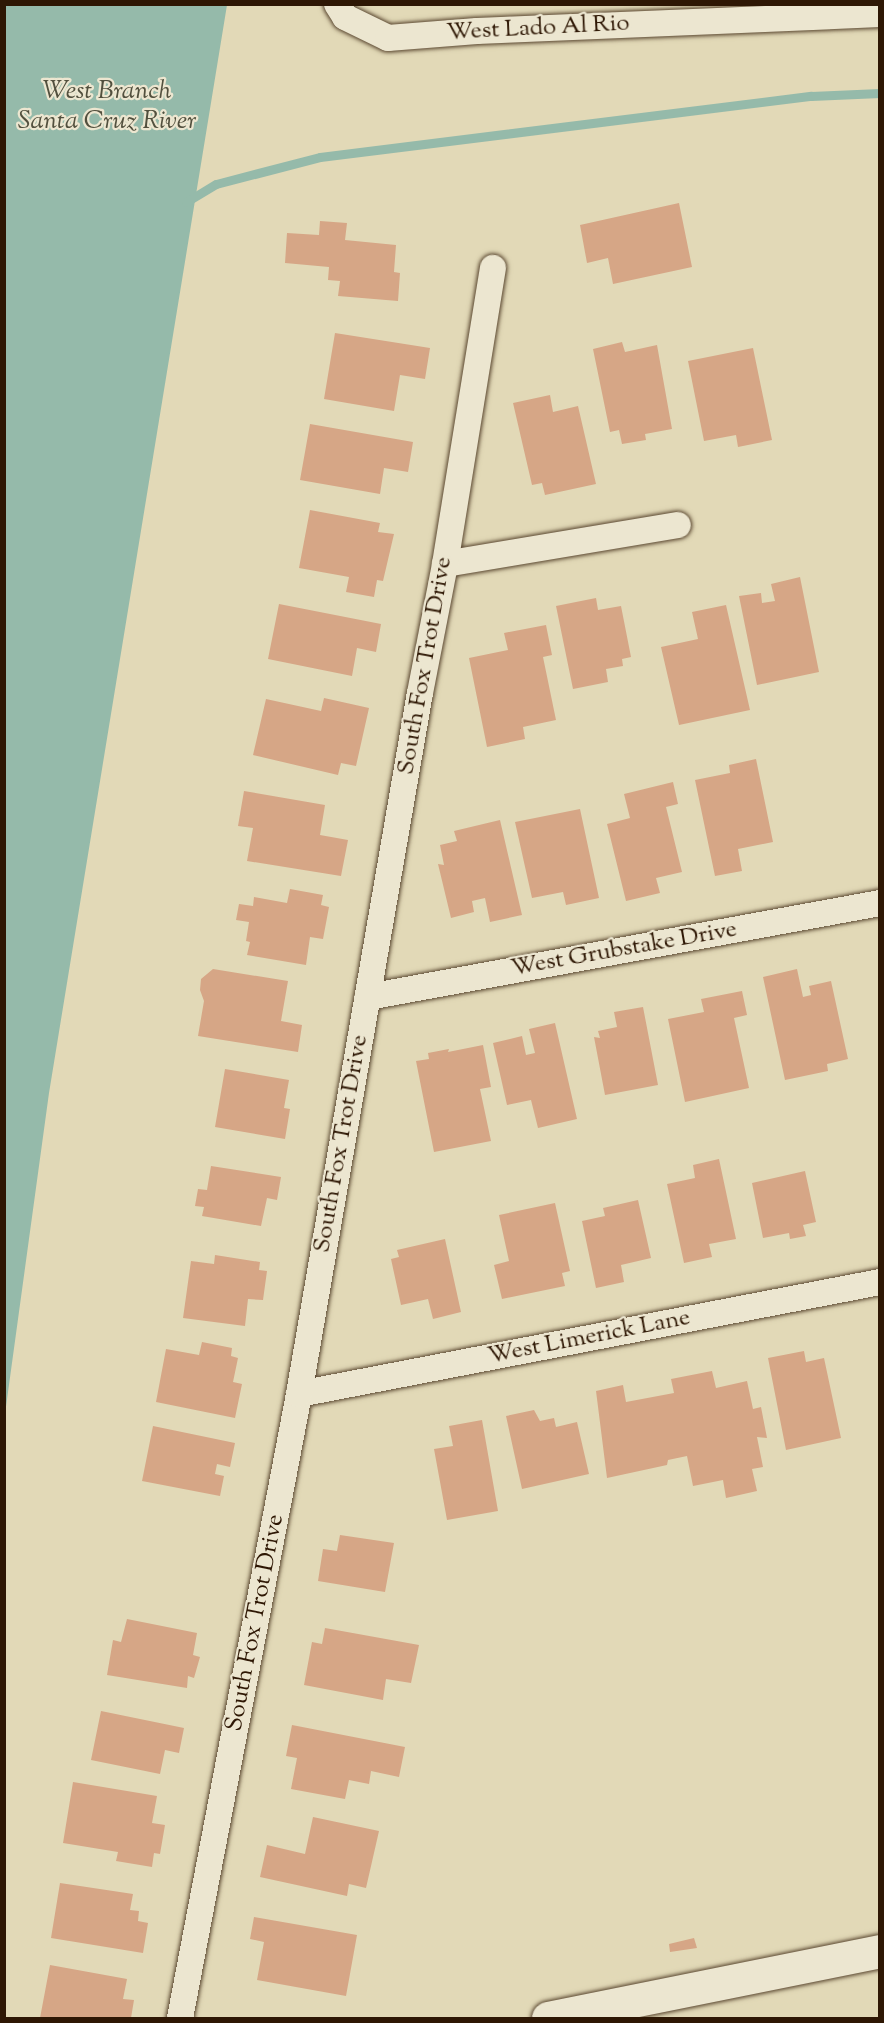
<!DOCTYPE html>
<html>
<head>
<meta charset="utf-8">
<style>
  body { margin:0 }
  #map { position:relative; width:884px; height:2023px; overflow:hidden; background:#e2d9b7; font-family:"Sorts Mill Goudy",serif }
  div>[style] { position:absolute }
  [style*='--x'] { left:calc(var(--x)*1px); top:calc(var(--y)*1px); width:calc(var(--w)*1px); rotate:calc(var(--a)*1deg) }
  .water>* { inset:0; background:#95baaa }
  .stream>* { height:9px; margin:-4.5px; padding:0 4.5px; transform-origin:4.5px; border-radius:4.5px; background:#95baaa }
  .building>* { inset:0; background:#d6a686 }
  .roads { filter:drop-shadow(0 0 2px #5b4831) drop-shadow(0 0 2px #5b4831) }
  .minor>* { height:26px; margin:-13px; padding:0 13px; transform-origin:13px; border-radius:13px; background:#ece6d0 }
  .secondary>* { height:33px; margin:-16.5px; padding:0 16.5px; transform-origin:16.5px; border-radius:16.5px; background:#ece6d0 }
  span { translate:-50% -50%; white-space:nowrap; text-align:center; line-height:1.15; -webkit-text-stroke:4.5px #ece6d0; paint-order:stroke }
  .street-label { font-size:24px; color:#2e1704 }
  .water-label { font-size:26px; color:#52503e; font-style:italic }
  .frame { position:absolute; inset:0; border:6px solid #2e1704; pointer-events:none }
</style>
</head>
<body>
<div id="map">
  <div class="water">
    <i style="clip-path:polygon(5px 4px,227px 5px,49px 1093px,5px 1414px)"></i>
  </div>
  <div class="stream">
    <i style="--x:186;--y:202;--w:35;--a:-31"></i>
    <i style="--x:216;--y:184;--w:107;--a:-14.6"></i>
    <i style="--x:320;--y:157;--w:495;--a:-7.1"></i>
    <i style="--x:811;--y:96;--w:69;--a:-2.5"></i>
  </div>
  <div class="building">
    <i style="clip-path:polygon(679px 203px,692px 267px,613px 284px,608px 258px,587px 263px,580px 225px)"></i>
    <i style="clip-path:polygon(320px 221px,347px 223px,345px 240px,396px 245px,394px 272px,400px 273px,398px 301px,338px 296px,340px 281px,328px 280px,329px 267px,285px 263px,287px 233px,319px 235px)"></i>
    <i style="clip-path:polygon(335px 333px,430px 348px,425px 379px,400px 375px,394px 411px,324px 399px)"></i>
    <i style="clip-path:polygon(622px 342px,625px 352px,657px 345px,672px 429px,645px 434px,646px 440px,622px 444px,619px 430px,610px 432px,593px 349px)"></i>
    <i style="clip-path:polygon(753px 348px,772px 440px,738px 447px,736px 435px,704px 441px,688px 361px)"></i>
    <i style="clip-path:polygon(550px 395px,553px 412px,578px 406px,596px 484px,545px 495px,542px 483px,532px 485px,513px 403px)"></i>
    <i style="clip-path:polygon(310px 424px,413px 442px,408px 472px,384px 468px,380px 494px,300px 480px)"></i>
    <i style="clip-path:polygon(310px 510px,380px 523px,378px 532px,394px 534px,383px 581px,377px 580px,374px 597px,346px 592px,349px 577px,299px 568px)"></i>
    <i style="clip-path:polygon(800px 577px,819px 672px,757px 685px,739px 596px,761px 593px,762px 603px,775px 601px,771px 584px)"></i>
    <i style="clip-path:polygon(596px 598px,598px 610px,621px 606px,631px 657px,622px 659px,623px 666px,606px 669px,608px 682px,573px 689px,556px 606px)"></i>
    <i style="clip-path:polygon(279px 604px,381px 624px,376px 652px,357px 648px,352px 676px,268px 659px)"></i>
    <i style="clip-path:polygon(726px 605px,750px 710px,679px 725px,661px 647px,698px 639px,692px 612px)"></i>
    <i style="clip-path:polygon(546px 625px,552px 655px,543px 657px,556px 720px,523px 727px,525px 739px,487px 747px,469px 658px,508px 650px,504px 633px)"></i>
    <i style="clip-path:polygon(324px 698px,369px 708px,356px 766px,341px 763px,338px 775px,253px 755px,266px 699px,321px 711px)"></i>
    <i style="clip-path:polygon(756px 759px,773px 842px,738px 849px,742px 871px,715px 876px,695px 780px,730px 773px,729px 765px)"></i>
    <i style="clip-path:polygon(673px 782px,678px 804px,666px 807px,682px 872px,656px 878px,660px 893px,626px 901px,607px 824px,630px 818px,624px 794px)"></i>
    <i style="clip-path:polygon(244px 791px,325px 805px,320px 835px,348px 840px,341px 876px,247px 861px,253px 828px,238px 826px)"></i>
    <i style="clip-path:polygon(580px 809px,599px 898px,566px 905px,563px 892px,532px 898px,515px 822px)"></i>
    <i style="clip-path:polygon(500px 820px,522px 915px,490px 922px,485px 898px,472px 901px,474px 912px,451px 918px,438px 864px,444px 865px,440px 845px,457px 841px,454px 831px)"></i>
    <i style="clip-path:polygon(290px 889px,323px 895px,321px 905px,329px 907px,323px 939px,310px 937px,306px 965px,247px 955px,250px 942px,246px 941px,249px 922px,236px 920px,239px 904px,253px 906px,254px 897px,287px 903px)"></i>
    <i style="clip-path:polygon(213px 969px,288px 981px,281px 1021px,302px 1025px,298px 1052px,198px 1036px,204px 1001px,200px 990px,201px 979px)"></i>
    <i style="clip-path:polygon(797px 969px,803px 997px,811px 995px,809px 986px,831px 981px,848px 1059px,827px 1064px,828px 1071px,785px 1080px,763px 977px)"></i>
    <i style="clip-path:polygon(742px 991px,747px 1015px,734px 1018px,749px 1088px,685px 1102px,668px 1019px,704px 1012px,701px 999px)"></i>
    <i style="clip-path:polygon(643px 1007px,658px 1085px,605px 1095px,594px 1037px,600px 1038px,598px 1031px,617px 1027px,614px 1012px)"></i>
    <i style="clip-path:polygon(555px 1023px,577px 1119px,538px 1128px,531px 1100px,507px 1105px,493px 1043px,522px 1036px,526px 1055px,535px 1053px,529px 1029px)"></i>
    <i style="clip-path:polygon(483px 1045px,491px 1087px,480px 1089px,491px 1141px,434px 1152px,416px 1061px,429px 1059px,428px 1053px,449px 1049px,448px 1052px)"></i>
    <i style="clip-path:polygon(225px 1069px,289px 1080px,284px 1108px,290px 1109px,285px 1139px,215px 1127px)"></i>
    <i style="clip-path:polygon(719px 1159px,736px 1239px,709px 1244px,712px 1257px,684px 1263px,667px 1184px,695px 1178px,693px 1165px)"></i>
    <i style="clip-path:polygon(211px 1166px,281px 1177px,277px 1200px,267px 1198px,261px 1226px,202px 1216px,204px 1207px,195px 1206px,198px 1189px,207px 1190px)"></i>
    <i style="clip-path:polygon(805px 1171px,816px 1222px,803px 1225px,806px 1236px,790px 1239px,789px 1233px,763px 1238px,752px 1183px)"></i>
    <i style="clip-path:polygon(638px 1200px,651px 1258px,621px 1265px,624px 1282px,596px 1288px,582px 1221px,605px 1216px,603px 1208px)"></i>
    <i style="clip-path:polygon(555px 1203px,570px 1271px,562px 1273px,565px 1286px,502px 1299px,494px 1265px,509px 1261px,499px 1215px)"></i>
    <i style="clip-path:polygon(445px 1239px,461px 1312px,433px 1319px,428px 1299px,401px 1305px,391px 1259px,399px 1257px,397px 1250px)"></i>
    <i style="clip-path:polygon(215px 1255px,260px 1262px,259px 1270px,267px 1271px,263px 1300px,248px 1299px,245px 1326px,183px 1318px,191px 1261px,214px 1264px)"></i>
    <i style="clip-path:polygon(202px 1342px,232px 1348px,231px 1356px,238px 1358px,233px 1382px,242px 1384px,235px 1418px,156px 1402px,166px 1349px,199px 1355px)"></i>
    <i style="clip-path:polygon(804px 1351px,806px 1362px,824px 1358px,841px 1438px,786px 1450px,768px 1358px)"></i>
    <i style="clip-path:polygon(712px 1371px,716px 1388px,747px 1381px,753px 1409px,761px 1407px,767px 1438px,757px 1437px,763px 1467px,752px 1469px,757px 1491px,726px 1498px,723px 1480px,693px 1486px,687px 1456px,668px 1460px,667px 1465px,607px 1478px,596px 1391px,623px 1385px,626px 1402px,674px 1393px,671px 1379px)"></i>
    <i style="clip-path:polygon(534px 1410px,540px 1421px,554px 1418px,556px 1427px,577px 1422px,589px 1474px,522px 1489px,506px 1416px)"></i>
    <i style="clip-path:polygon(482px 1420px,498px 1511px,447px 1520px,434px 1449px,453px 1446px,449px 1426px)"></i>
    <i style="clip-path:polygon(153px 1426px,235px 1443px,230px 1467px,217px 1464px,215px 1474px,224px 1476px,220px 1496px,142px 1481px)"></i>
    <i style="clip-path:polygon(340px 1535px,394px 1543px,385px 1592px,318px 1581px,323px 1549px,337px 1551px)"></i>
    <i style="clip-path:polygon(127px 1619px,197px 1633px,193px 1655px,200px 1657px,194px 1678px,188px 1676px,187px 1688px,107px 1675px,113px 1640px,121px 1642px)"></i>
    <i style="clip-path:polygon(325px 1628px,419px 1645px,411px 1683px,386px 1679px,383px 1700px,304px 1685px,312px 1642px,322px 1644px)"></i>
    <i style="clip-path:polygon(101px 1711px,184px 1728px,179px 1753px,165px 1750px,160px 1774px,91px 1760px)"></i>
    <i style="clip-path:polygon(292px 1725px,405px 1747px,399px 1777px,371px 1771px,369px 1784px,349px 1780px,345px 1799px,291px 1789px,297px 1758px,286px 1756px)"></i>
    <i style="clip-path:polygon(73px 1782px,157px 1796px,152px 1823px,165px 1825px,160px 1854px,154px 1853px,152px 1867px,116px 1861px,118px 1852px,63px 1843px)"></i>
    <i style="clip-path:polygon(313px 1817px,379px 1831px,366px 1888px,349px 1884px,347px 1896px,260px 1877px,267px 1845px,305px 1854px)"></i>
    <i style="clip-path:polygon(60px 1883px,133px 1894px,130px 1910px,139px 1911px,138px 1921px,148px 1923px,143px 1953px,51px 1938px)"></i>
    <i style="clip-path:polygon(254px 1917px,357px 1935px,346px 1996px,257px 1980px,264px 1942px,250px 1939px)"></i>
    <i style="clip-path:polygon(694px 1938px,697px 1948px,670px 1952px,669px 1944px)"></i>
    <i style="clip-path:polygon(50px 1965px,127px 1979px,123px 1999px,134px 2000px,131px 2018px,40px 2018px)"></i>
  </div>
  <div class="roads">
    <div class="minor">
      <i style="--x:337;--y:4;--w:15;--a:58"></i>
      <i style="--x:345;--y:17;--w:48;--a:26"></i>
      <i style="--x:388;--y:38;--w:89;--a:-4.5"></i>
      <i style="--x:477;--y:31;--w:403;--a:-2.4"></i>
      <i style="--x:445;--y:564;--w:236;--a:-9.5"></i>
      <i style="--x:368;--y:997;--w:521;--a:-10.4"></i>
      <i style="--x:299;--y:1394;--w:592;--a:-10.91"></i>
      <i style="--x:180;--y:2018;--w:635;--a:-79.2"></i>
      <i style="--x:299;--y:1394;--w:711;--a:-80.21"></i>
      <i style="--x:420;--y:693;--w:131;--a:-79"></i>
      <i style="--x:445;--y:564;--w:300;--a:-80.8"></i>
    </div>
    <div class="secondary">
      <i style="--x:548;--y:2018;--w:339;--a:-11.4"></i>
    </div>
  </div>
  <div class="street-label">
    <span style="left:538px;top:29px;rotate:-3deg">West Lado Al Rio</span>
    <span style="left:426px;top:666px;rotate:-80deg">South Fox Trot Drive</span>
    <span style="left:624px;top:950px;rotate:-10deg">West Grubstake Drive</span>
    <span style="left:342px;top:1144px;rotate:-80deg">South Fox Trot Drive</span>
    <span style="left:589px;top:1338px;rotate:-11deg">West Limerick Lane</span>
    <span style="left:256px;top:1623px;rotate:-79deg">South Fox Trot Drive</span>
  </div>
  <div class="water-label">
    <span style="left:107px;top:107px">West Branch<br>Santa Cruz River</span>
  </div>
  <div class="frame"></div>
</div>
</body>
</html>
